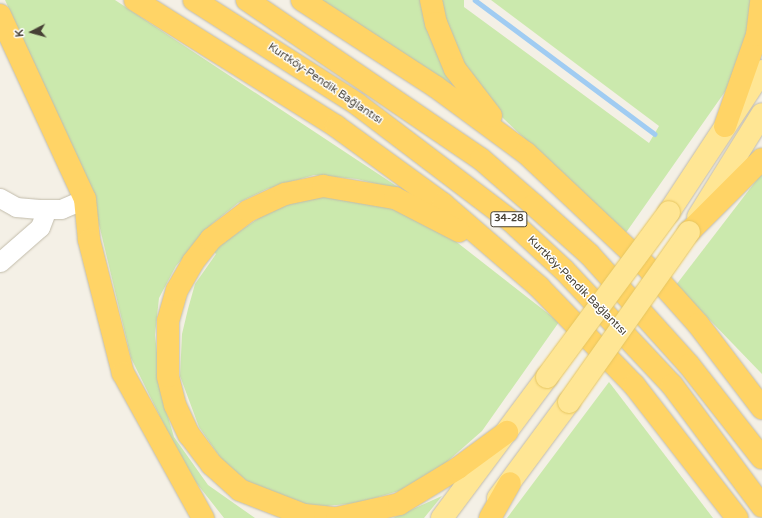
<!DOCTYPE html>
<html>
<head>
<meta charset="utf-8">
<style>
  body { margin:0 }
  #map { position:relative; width:762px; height:518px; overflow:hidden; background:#f4f0e6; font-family:"Varela Round",sans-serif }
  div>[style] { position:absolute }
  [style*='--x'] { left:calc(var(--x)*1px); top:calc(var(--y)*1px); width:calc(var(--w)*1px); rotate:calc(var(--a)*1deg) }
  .green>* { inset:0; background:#cbe9ad }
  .stream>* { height:4.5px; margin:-2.25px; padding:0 2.25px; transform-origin:2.25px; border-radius:2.25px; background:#a0ccf2 }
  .roads { filter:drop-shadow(0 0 1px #c2bcab) drop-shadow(0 0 1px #c2bcab) }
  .minor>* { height:19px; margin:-9.5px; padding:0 9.5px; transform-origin:9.5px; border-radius:9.5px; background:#fff }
  .major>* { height:22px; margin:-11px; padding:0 11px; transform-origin:11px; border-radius:11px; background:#ffe694 }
  .highway>* { height:22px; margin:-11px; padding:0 11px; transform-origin:11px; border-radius:11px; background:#ffd466 }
  .bridges { filter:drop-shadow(0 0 1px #e7c660) drop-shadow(0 0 1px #e7c660) }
  .major-bridge>* { height:22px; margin:-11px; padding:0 11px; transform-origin:11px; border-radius:11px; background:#ffe694 }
  span { translate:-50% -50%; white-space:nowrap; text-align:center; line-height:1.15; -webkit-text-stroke:3px #fff; paint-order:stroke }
  .shield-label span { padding:1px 3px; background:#fff; border:1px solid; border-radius:3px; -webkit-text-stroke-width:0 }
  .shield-label { font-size:10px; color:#474135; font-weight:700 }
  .street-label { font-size:11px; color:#474135 }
  .north { position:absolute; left:12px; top:12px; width:40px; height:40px; -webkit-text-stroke:3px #fff; paint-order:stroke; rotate:264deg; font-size:11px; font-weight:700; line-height:16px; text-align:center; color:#474135 }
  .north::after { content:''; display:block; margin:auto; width:14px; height:18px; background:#474135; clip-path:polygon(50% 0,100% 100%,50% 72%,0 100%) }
</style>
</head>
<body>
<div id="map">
  <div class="green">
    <i style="clip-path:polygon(5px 0,115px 0,404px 191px,357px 179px,314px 175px,267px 189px,238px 203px,212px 224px,176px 266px,159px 298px,155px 335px,162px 397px,174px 437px,208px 485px,255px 518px,224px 518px,187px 471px,131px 358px,91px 191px)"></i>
    <i style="clip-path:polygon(319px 0,422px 0,463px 94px)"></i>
    <i style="clip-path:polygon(437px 0,464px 0,464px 7px,649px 143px,659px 126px,491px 0,753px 0,753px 14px,736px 76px,625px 234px,482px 98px,450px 48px)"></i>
    <i style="clip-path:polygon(762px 173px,762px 374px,676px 285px)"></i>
    <i style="clip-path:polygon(322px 195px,389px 207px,454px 240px,559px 322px,482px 431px,441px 467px,402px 490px,358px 503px,326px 506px,293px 503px,254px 487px,222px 460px,199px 427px,180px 376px,182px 334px,188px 309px,195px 284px,216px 254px,212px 250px,278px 205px)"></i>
    <i style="clip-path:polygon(609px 382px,713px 518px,507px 518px)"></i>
    <i style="clip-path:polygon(442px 496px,424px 518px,393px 518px)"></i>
  </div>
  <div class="stream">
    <i style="--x:475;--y:0;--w:224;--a:36.7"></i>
  </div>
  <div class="roads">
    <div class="minor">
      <i style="--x:0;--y:198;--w:18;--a:29"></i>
      <i style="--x:16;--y:207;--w:23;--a:5"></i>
      <i style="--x:39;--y:209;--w:22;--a:0"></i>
      <i style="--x:61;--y:209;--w:26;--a:-23"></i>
      <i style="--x:0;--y:262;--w:53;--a:-41.2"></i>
      <i style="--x:40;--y:227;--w:19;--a:-69"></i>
    </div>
    <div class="major">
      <i style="--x:669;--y:212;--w:169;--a:-56.6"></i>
      <i style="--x:698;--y:217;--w:121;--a:-58.1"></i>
      <i style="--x:498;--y:498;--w:119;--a:-53.5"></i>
      <i style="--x:442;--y:518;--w:176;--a:-53.3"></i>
    </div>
    <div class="highway">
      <i style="--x:135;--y:0;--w:237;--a:32.1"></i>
      <i style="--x:336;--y:126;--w:132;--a:36.1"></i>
      <i style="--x:443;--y:204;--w:127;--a:40.8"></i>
      <i style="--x:539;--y:287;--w:136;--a:45.9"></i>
      <i style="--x:634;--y:385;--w:168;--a:52.2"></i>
      <i style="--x:194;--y:0;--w:193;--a:32.5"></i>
      <i style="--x:357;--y:104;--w:193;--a:37.2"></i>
      <i style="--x:511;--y:221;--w:72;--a:42.8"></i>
      <i style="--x:564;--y:270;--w:158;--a:46.8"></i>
      <i style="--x:672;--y:385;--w:151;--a:53.4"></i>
      <i style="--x:247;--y:0;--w:283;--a:34.2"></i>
      <i style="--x:481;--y:159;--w:70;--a:41"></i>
      <i style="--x:534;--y:205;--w:74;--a:41.7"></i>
      <i style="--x:589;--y:254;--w:149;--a:48"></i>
      <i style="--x:689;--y:365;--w:118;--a:51.9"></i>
      <i style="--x:302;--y:0;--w:160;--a:33"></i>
      <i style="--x:436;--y:87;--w:112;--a:36.3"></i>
      <i style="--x:526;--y:153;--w:165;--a:43.3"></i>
      <i style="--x:646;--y:266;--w:78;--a:48.1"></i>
      <i style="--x:698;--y:324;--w:106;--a:52.7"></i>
      <i style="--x:431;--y:0;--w:24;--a:78"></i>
      <i style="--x:436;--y:23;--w:50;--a:67.6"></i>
      <i style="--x:455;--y:69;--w:59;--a:52.5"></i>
      <i style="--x:0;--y:15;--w:203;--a:65.2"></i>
      <i style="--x:85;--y:199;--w:41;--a:84.4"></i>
      <i style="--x:89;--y:240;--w:137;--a:75.7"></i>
      <i style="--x:123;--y:373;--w:166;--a:61.1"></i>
      <i style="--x:725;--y:126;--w:96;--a:-70.6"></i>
      <i style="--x:757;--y:35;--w:35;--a:-83"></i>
      <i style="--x:689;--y:232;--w:103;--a:-45"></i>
      <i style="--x:333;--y:518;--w:29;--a:-174"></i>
      <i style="--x:304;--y:515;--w:69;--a:-158.7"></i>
      <i style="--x:240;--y:490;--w:38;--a:-138"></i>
      <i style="--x:212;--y:465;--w:38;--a:-127"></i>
      <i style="--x:189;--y:435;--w:33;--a:-115"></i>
      <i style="--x:175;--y:405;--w:30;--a:-104"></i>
      <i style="--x:168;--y:376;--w:55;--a:-90"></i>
      <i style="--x:168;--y:321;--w:32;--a:-74"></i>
      <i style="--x:177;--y:290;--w:32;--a:-60"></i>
      <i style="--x:193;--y:262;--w:29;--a:-52"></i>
      <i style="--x:211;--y:239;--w:46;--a:-37.1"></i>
      <i style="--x:248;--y:211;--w:41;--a:-24.7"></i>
      <i style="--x:285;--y:194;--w:39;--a:-12"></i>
      <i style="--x:323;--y:186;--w:73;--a:9.5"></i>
      <i style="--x:395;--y:198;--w:72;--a:27.3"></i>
      <i style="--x:337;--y:518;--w:64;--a:-12.7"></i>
      <i style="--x:399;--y:504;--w:69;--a:-31.4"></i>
      <i style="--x:458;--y:468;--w:61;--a:-36.3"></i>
      <i style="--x:490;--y:518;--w:40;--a:-60.3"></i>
    </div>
  </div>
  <div class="bridges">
    <div class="major-bridge">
      <i style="--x:547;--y:377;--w:205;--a:-53.5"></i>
      <i style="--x:569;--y:402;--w:208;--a:-54.8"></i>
    </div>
  </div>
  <div class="shield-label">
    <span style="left:509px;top:219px">34-28</span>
  </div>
  <div class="street-label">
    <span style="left:325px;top:84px;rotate:34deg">Kurtköy-Pendik Bağlantısı</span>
    <span style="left:577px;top:286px;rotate:45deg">Kurtköy-Pendik Bağlantısı</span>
  </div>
  <div class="north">K</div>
</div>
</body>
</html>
